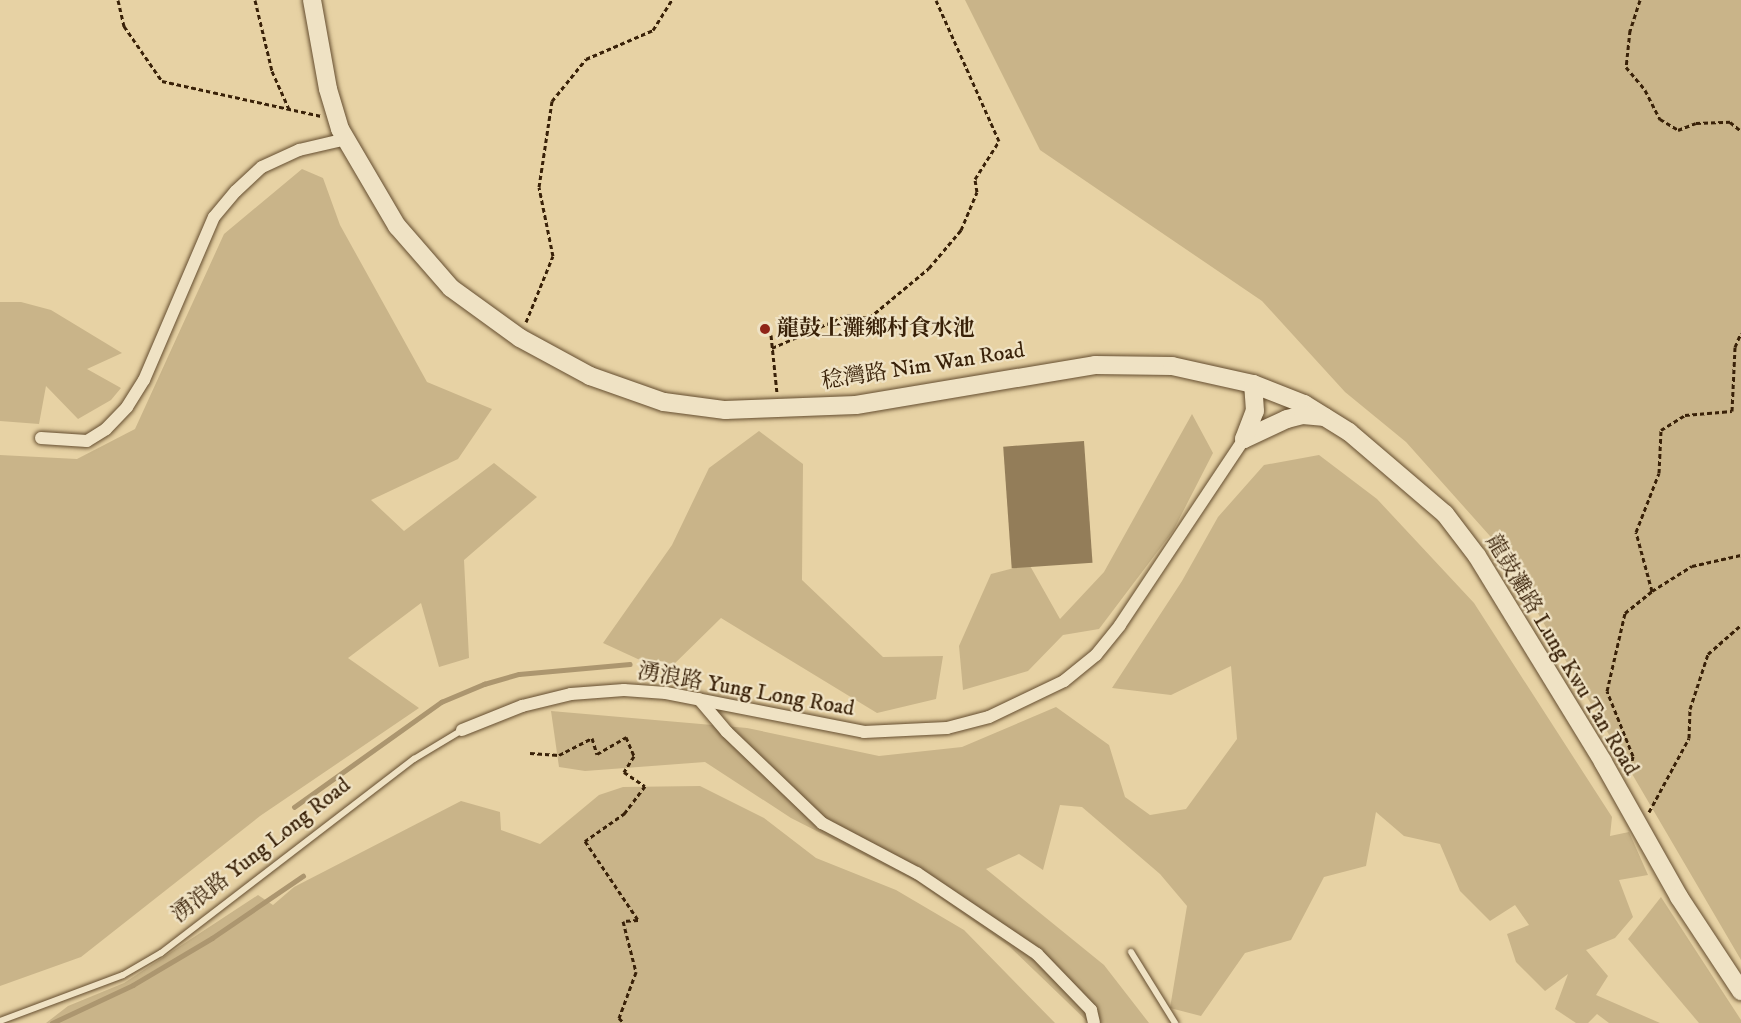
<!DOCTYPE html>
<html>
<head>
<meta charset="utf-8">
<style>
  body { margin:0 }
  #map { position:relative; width:1741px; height:1023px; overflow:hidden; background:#e7d2a4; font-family:"IM FELL DW Pica","Noto Serif TC",serif }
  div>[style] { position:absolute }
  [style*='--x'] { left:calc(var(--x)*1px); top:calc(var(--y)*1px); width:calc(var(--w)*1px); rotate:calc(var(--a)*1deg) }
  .green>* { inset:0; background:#c9b489 }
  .stream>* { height:4.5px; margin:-2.25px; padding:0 2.25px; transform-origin:2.25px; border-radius:2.25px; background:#ac966f }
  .building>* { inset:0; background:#937d59; transform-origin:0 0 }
  .path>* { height:3px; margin-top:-1.5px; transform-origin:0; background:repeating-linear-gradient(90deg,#392108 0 4.5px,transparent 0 7.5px) }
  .roads { filter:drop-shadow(0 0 2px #644d2f) drop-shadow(0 0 2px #644d2f) }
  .lane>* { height:6px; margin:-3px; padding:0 3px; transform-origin:3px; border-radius:3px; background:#efe2c4 }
  .street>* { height:12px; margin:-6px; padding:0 6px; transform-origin:6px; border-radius:6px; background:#efe2c4 }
  .secondary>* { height:18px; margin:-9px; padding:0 9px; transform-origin:9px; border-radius:9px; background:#efe2c4 }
  .dots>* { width:16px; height:16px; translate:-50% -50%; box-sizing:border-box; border:3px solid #efe2c4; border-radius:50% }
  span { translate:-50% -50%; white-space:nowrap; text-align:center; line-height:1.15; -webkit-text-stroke:4.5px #efe2c4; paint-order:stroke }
  .poi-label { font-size:22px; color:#392108; font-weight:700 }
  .left { translate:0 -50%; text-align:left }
  .street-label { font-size:22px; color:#392108 }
</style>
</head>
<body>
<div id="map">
  <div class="green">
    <i style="clip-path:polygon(965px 0,1741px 0,1741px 960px,1498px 545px,1406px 442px,1345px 392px,1262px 301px,1040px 150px)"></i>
    <i style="clip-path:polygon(302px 169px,323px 178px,340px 225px,427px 382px,492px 409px,458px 459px,371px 500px,404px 531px,494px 463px,537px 497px,464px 560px,469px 658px,439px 667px,421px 603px,348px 658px,419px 708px,260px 816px,81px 957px,0 986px,0 455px,77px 459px,135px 429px,224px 234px)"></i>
    <i style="clip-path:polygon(0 302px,21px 302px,51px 310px,122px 353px,87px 369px,121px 388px,111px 400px,78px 419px,46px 386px,39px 424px,0 421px)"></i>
    <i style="clip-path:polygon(1192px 414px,1213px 453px,1173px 531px,1099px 629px,1063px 635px,1028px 671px,963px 690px,959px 646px,991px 574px,1029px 564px,1060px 619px,1104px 572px)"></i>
    <i style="clip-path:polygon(759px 431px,803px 464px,802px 580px,883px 657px,943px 656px,936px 699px,877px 713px,721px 618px,666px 672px,603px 643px,672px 545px,709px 468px)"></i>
    <i style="clip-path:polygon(1319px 455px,1377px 499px,1474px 603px,1612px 817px,1610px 836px,1629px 832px,1648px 875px,1619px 880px,1633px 917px,1615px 938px,1586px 950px,1608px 976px,1596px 995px,1660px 1023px,1609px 1023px,1597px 1014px,1588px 1023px,1576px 1023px,1555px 1009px,1568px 974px,1545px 991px,1516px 962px,1507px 934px,1529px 925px,1515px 905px,1490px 921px,1460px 891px,1440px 844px,1404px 836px,1376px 812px,1366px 866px,1324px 877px,1291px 940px,1245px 953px,1201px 1016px,1170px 1008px,1187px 906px,1160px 874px,1082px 807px,1060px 805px,1043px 870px,1019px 854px,986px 869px,1104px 965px,1149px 1023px,1089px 1023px,1009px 946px,917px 882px,791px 818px,705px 762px,585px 771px,559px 767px,551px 711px,747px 728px,879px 756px,962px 747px,1056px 707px,1109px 745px,1125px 797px,1150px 815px,1186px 809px,1237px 739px,1231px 666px,1171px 695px,1112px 688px,1182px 581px,1218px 517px,1264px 465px)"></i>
    <i style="clip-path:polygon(700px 786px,764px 818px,816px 858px,896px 890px,964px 930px,1055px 1023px,46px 1023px,68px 1006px,124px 983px,258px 895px,273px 905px,294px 887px,461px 801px,500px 812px,501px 830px,540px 844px,599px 795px,623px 787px)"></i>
    <i style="clip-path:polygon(1661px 897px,1741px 1020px,1741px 1023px,1699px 1023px,1628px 939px)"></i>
  </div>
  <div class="stream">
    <i style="--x:294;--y:807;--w:181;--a:-35.5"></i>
    <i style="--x:441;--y:702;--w:47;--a:-22.7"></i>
    <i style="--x:484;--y:684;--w:36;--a:-16"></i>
    <i style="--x:519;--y:674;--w:111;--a:-5.1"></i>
    <i style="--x:52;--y:1023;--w:89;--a:-25.1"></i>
    <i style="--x:133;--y:985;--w:92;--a:-30.7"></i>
    <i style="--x:212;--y:938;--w:110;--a:-34.3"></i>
  </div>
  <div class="building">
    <i style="left:1084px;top:441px;width:122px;height:81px;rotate:86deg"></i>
  </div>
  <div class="path">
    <i style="--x:118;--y:0;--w:27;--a:77"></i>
    <i style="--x:124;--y:26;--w:67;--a:55.4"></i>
    <i style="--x:162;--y:81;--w:163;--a:12.4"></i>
    <i style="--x:255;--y:0;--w:73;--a:76.5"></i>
    <i style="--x:272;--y:71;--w:42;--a:65.9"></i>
    <i style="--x:1640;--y:0;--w:32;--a:108"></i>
    <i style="--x:1630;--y:30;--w:37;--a:96"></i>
    <i style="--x:1626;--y:67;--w:30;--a:50"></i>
    <i style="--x:1645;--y:90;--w:33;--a:63"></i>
    <i style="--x:1660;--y:119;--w:21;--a:31"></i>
    <i style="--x:1678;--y:130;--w:19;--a:-21"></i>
    <i style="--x:1696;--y:123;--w:34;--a:-2"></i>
    <i style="--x:1730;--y:122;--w:14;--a:39"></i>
    <i style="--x:526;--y:322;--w:71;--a:-67.8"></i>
    <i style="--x:553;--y:256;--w:70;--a:-101.5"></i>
    <i style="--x:539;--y:187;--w:87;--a:-81.4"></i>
    <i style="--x:552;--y:101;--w:54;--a:-51"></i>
    <i style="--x:586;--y:59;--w:73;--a:-23.4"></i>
    <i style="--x:653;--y:30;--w:36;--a:-58"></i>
    <i style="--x:771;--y:335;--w:58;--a:84.1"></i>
    <i style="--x:772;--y:348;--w:82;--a:-23.7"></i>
    <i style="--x:847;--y:315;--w:22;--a:8"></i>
    <i style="--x:869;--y:318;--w:78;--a:-39.8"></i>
    <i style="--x:929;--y:268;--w:50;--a:-49.9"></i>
    <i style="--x:961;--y:230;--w:41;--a:-67.2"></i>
    <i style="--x:977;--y:192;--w:13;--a:-99"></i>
    <i style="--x:975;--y:179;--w:45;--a:-57.7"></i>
    <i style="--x:999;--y:141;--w:154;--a:-114.1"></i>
    <i style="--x:1652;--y:591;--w:47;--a:-32"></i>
    <i style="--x:1692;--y:566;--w:50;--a:-12.7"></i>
    <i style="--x:530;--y:753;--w:29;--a:4"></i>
    <i style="--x:559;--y:755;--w:37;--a:-27"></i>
    <i style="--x:592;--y:738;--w:17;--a:73"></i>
    <i style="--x:597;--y:754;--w:34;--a:-30"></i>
    <i style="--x:626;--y:737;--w:21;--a:67"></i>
    <i style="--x:634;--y:756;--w:19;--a:122"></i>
    <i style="--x:624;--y:772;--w:25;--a:34"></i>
    <i style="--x:645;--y:786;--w:34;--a:127"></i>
    <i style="--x:625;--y:813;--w:49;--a:145"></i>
    <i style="--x:585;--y:841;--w:95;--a:56.1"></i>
    <i style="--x:638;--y:920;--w:15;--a:176"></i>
    <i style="--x:623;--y:921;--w:53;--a:75.7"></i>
    <i style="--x:636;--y:972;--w:49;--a:110.3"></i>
    <i style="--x:619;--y:1018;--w:7;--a:45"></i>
    <i style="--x:1629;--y:775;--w:19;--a:-78"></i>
    <i style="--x:1633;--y:756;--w:70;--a:-111.8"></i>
    <i style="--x:1607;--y:691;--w:80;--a:-77"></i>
    <i style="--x:1625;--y:613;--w:35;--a:-39"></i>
    <i style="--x:1652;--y:591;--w:61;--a:-105.2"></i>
    <i style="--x:1636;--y:532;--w:63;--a:-68.7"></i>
    <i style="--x:1659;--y:473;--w:43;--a:-87.3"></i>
    <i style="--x:1661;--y:430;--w:28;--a:-32"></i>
    <i style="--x:1685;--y:415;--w:47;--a:-4.9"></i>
    <i style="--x:1732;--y:411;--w:64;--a:-87.3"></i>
    <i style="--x:1735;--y:347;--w:15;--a:-67"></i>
    <i style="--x:1649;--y:812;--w:84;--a:-61.6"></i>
    <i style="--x:1689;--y:738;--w:29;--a:-88"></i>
    <i style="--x:1690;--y:709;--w:58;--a:-71.9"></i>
    <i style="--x:1708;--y:654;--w:44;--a:-41.3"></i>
  </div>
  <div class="roads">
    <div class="lane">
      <i style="--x:1131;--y:952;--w:84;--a:58.2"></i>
      <i style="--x:0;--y:1021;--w:131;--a:-20.5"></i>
      <i style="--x:123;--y:975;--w:44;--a:-30.1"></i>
      <i style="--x:161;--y:953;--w:319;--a:-37.5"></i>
      <i style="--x:414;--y:759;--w:56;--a:-31.1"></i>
    </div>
    <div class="street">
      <i style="--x:41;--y:438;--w:46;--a:3.7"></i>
      <i style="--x:87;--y:441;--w:22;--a:-32"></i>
      <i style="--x:106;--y:429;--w:30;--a:-46"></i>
      <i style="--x:127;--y:407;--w:32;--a:-58"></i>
      <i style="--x:144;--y:380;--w:177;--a:-66.8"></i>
      <i style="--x:214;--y:217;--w:34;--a:-50"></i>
      <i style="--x:236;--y:191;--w:35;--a:-43"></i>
      <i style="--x:262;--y:167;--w:41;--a:-24.7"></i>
      <i style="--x:299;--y:150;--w:48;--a:-13.2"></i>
      <i style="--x:699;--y:699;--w:43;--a:49.7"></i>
      <i style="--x:727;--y:732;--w:132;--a:43.8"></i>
      <i style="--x:822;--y:823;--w:107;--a:27.8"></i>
      <i style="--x:917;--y:873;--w:145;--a:34"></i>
      <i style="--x:1037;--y:954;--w:78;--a:46"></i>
      <i style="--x:1091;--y:1010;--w:13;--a:77"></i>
      <i style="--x:462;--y:730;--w:65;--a:-21.8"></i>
      <i style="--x:522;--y:706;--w:50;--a:-13.8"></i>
      <i style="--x:571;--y:694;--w:53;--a:-4.3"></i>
      <i style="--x:624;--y:690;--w:42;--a:4.1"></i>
      <i style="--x:666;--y:693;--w:202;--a:11.1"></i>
      <i style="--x:864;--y:732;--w:83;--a:-2.8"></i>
      <i style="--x:947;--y:728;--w:43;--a:-14.7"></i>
      <i style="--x:989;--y:717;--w:83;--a:-25.6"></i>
      <i style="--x:1064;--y:681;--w:41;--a:-39.1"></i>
      <i style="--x:1096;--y:655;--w:38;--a:-51"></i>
      <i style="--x:1120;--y:625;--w:224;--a:-56.3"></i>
    </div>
    <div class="secondary">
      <i style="--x:312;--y:0;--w:90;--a:79.8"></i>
      <i style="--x:328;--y:89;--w:42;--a:73.3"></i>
      <i style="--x:340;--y:129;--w:113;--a:59.6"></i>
      <i style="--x:397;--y:226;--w:82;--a:48.9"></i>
      <i style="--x:451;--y:288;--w:85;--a:35.9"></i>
      <i style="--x:520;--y:338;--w:80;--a:28.5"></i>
      <i style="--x:590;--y:376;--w:78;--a:19.4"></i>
      <i style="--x:664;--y:402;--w:62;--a:7.5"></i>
      <i style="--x:725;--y:410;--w:131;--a:-2.2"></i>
      <i style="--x:856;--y:405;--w:242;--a:-9.5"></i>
      <i style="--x:1095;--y:365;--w:77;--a:0.7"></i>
      <i style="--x:1172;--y:366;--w:83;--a:12.5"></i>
      <i style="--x:1253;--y:384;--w:55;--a:21.4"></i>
      <i style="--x:1304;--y:404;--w:53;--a:31.9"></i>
      <i style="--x:1349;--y:432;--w:126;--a:40.5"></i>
      <i style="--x:1445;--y:514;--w:53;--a:52.7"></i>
      <i style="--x:1477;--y:556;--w:241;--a:58.5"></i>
      <i style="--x:1603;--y:762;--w:155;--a:60.6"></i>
      <i style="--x:1679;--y:897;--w:113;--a:56.6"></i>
      <i style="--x:1244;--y:439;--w:47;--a:-24.9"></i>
      <i style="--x:1287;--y:419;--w:16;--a:-14"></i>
      <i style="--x:1303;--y:415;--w:22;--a:5"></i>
      <i style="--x:1244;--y:439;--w:30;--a:-69"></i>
      <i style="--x:1255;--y:411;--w:27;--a:-94"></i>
    </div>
  </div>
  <div class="dots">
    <i style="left:765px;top:329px;background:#8f2418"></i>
  </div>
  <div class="poi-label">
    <span class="left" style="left:777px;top:329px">龍鼓上灘鄉村食水池</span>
  </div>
  <div class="street-label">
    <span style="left:923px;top:366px;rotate:-9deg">稔灣路 Nim Wan Road</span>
    <span style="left:1562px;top:655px;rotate:59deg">龍鼓灘路 Lung Kwu Tan Road</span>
    <span style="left:746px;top:690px;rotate:10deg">湧浪路 Yung Long Road</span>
    <span style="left:261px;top:850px;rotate:-38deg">湧浪路 Yung Long Road</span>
  </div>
</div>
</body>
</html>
